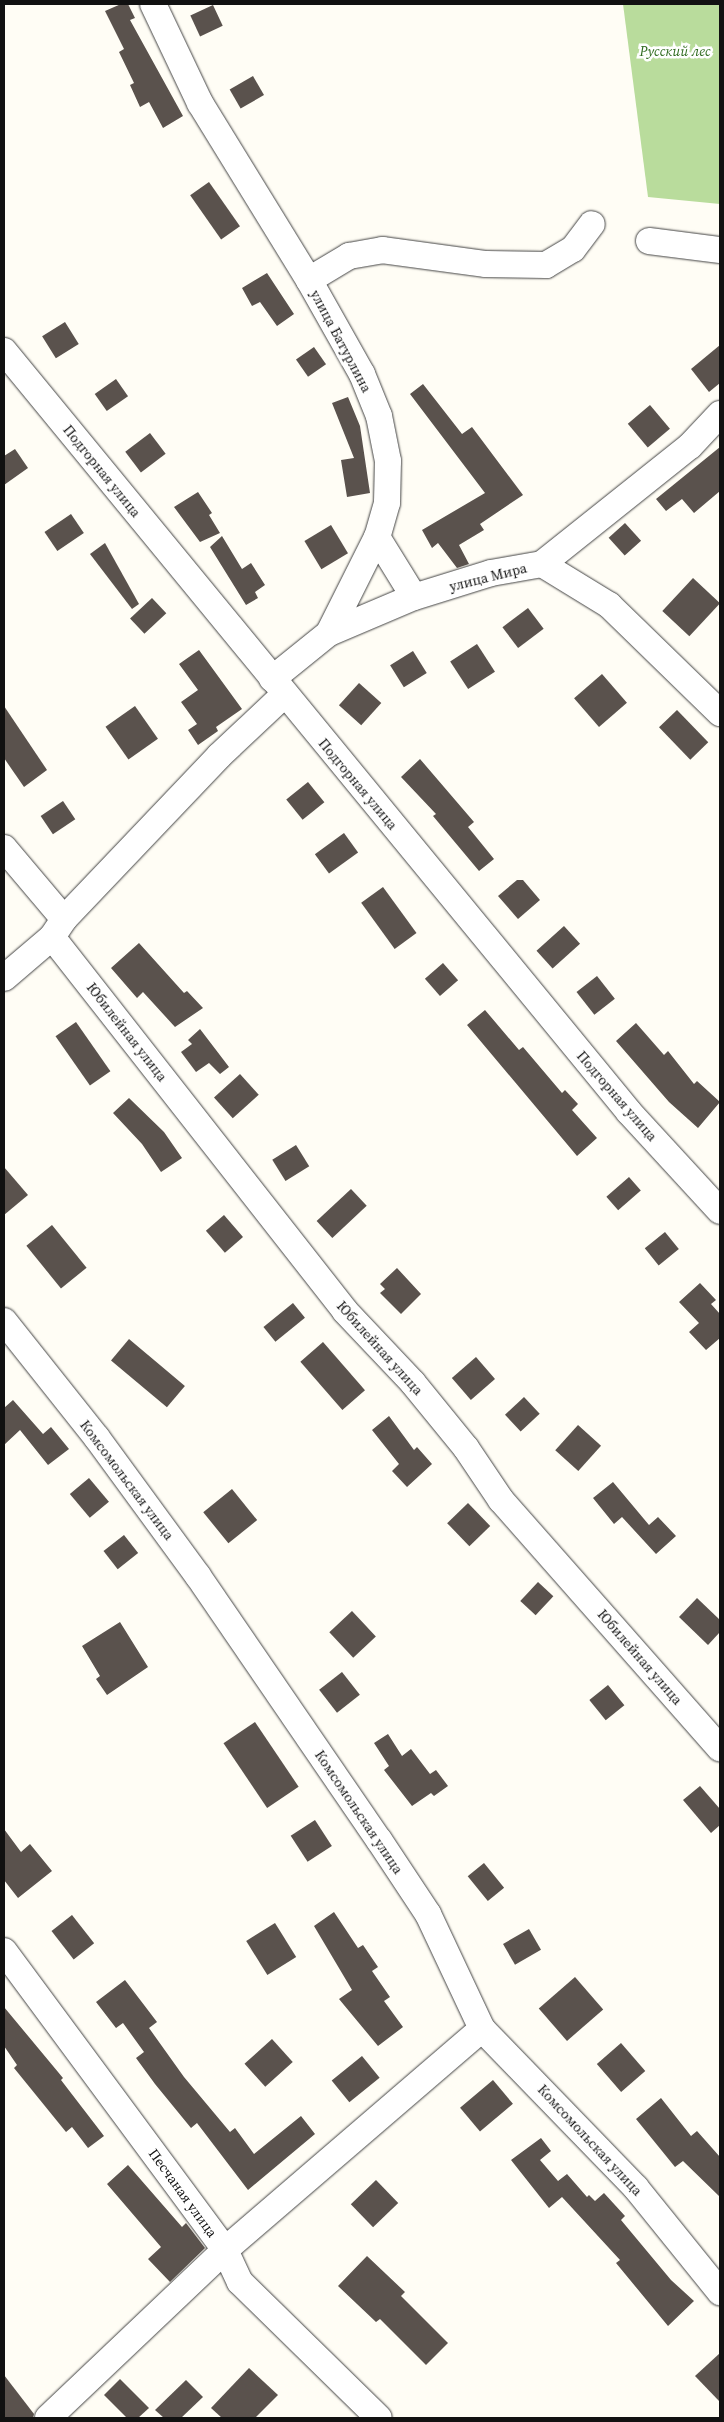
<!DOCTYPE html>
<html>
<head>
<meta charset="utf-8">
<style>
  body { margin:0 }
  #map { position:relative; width:724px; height:2422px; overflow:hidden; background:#fffdf5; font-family:"Source Serif 4",serif }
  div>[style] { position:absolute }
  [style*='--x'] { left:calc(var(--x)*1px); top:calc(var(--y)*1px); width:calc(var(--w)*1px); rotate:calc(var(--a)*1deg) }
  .forest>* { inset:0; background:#b9dc9c }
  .building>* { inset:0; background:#5a524d; transform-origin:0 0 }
  .roads { filter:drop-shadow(0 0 1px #444) drop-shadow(0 0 1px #444) }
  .minor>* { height:26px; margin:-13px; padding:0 13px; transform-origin:13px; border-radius:13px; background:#fff }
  span { translate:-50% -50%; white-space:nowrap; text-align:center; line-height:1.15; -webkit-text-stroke:5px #fff; paint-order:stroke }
  .park-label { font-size:14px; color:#2f6b1f; font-style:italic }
  .street-label { font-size:14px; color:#111 }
  .frame { position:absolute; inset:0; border:5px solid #111; pointer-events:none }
</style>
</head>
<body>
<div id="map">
  <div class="forest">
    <i style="clip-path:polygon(623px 4px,720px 4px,720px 204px,648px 197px)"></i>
  </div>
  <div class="building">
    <i style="clip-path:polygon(121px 4px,128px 4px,135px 18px,130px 20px,183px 116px,163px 128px,149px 102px,140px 107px,130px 85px,134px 83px,119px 52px,124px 49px,105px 11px)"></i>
    <i style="left:213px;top:5px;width:23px;height:25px;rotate:65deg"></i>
    <i style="left:253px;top:76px;width:22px;height:27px;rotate:60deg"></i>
    <i style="left:209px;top:182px;width:54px;height:23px;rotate:55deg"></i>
    <i style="clip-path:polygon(267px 273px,294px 314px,277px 326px,260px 302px,252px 306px,242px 288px)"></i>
    <i style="left:65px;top:322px;width:26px;height:27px;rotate:58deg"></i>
    <i style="clip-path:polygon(720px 345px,720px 383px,709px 392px,691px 369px)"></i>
    <i style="left:314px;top:347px;width:21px;height:22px;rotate:55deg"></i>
    <i style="left:116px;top:379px;width:21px;height:26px;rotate:55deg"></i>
    <i style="clip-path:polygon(423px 384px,462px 434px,472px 427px,523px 495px,480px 524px,484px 530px,459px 545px,469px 564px,457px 568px,438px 543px,432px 548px,422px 530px,485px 493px,410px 394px)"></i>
    <i style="clip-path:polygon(348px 397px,360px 426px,370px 493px,347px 497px,341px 460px,354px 458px,332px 403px)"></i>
    <i style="left:650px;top:405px;width:31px;height:29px;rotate:50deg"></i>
    <i style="left:150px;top:433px;width:26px;height:31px;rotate:53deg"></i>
    <i style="clip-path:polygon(720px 447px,720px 491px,694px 513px,682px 499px,666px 511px,656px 499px)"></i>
    <i style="clip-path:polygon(15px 449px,28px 468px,4px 485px,4px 456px)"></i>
    <i style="clip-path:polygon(198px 492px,212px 513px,209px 515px,220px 533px,200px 542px,174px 507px)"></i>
    <i style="left:71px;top:514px;width:23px;height:32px;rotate:56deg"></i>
    <i style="left:625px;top:523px;width:24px;height:22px;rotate:48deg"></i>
    <i style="left:331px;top:525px;width:33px;height:31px;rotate:59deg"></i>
    <i style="clip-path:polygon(222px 536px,242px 569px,251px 563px,265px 585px,255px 592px,258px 598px,246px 605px,210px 547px)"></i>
    <i style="clip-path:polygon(105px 543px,139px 604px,132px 609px,90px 554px)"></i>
    <i style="left:693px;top:578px;width:37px;height:45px;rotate:43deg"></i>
    <i style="left:152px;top:598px;width:21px;height:30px;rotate:47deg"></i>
    <i style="left:528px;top:608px;width:26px;height:32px;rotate:53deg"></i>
    <i style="left:477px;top:644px;width:33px;height:32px;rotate:57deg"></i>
    <i style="clip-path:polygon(199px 650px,242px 709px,216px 727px,218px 731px,198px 745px,188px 730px,197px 724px,181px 702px,198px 690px,179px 664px)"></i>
    <i style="left:413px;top:651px;width:26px;height:27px;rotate:58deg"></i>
    <i style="left:602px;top:674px;width:38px;height:37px;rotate:49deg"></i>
    <i style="left:359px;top:683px;width:30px;height:30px;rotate:42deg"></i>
    <i style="clip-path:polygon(4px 706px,47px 770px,24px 787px,4px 758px)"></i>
    <i style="left:135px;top:706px;width:40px;height:36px;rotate:55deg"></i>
    <i style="left:677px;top:710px;width:45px;height:25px;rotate:46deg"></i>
    <i style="clip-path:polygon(420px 759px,474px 822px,468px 827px,494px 859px,479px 871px,433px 816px,436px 814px,401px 777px)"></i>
    <i style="left:308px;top:782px;width:26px;height:28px;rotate:51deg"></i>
    <i style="left:63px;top:801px;width:22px;height:27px;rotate:56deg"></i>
    <i style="left:344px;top:833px;width:24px;height:36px;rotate:54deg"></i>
    <i style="clip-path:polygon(517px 880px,523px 880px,540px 900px,518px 919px,498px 896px)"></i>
    <i style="left:383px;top:887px;width:57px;height:27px;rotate:54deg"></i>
    <i style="left:564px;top:926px;width:24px;height:37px;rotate:48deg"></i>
    <i style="clip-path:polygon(139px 943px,184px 993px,187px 991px,203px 1008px,175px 1027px,143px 992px,137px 998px,111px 968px)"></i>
    <i style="left:443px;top:963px;width:23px;height:24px;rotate:49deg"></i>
    <i style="left:597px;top:976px;width:29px;height:26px;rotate:52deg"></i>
    <i style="clip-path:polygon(485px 1010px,519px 1050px,523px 1047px,562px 1093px,565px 1090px,578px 1104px,572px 1110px,597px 1138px,577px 1156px,467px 1025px)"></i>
    <i style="left:76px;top:1022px;width:60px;height:25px;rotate:55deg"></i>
    <i style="clip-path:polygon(636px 1023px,664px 1055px,668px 1051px,694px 1084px,697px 1081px,720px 1102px,698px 1128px,669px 1102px,616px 1041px)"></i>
    <i style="clip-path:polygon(200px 1029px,229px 1067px,220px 1074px,209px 1063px,196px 1072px,181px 1052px,192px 1044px,188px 1040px)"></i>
    <i style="left:240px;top:1074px;width:28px;height:35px;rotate:48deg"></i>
    <i style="clip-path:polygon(129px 1098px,164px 1132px,182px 1158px,161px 1172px,142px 1144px,113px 1113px)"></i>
    <i style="left:296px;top:1145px;width:25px;height:28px;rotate:58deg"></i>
    <i style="clip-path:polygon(4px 1167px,28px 1195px,4px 1215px)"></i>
    <i style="left:629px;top:1177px;width:18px;height:30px;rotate:49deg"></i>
    <i style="left:351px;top:1189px;width:23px;height:47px;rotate:47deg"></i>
    <i style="left:224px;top:1215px;width:29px;height:24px;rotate:49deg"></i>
    <i style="left:52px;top:1225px;width:55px;height:33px;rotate:51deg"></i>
    <i style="left:665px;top:1232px;width:22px;height:26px;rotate:51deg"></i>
    <i style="clip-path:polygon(397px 1268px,421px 1294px,401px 1314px,380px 1293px,385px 1289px,380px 1284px)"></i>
    <i style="clip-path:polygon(700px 1283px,716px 1300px,711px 1304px,720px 1314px,720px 1338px,706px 1350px,689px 1332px,699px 1323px,679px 1302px)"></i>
    <i style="left:293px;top:1303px;width:19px;height:38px;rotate:51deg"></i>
    <i style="left:129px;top:1339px;width:73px;height:28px;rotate:40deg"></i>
    <i style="left:323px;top:1342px;width:64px;height:30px;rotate:49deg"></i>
    <i style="left:476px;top:1357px;width:29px;height:32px;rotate:49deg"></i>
    <i style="left:524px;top:1397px;width:23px;height:26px;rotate:47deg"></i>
    <i style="clip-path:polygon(13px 1400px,43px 1434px,51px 1427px,69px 1449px,48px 1465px,20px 1430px,4px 1445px,4px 1408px)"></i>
    <i style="clip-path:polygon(389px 1416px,414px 1450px,417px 1447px,432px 1464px,407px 1487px,392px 1471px,399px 1464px,372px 1430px)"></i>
    <i style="left:578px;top:1425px;width:31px;height:34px;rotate:42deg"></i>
    <i style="left:89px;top:1478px;width:31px;height:25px;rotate:50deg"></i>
    <i style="clip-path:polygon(613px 1482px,649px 1525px,658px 1517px,676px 1536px,656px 1554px,622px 1517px,614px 1524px,593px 1498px)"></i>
    <i style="left:232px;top:1489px;width:40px;height:37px;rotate:51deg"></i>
    <i style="left:468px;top:1503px;width:32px;height:29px;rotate:46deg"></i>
    <i style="left:124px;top:1535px;width:23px;height:26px;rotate:52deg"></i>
    <i style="left:538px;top:1582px;width:21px;height:26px;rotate:43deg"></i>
    <i style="clip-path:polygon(697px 1598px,720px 1620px,720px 1632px,708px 1645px,679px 1617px)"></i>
    <i style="left:352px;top:1611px;width:35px;height:31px;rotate:47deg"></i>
    <i style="clip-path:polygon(120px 1622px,148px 1667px,107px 1695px,96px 1679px,100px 1676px,82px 1646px)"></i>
    <i style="left:342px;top:1672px;width:29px;height:29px;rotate:52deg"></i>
    <i style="left:608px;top:1685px;width:26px;height:24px;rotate:51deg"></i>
    <i style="left:255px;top:1722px;width:78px;height:38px;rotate:56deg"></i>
    <i style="clip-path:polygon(388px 1734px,402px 1756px,411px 1749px,430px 1774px,436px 1770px,448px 1786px,434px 1796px,431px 1793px,412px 1806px,384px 1770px,389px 1766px,374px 1743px)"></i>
    <i style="clip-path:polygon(700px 1786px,720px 1809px,720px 1825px,711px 1833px,683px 1800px)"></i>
    <i style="left:315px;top:1820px;width:31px;height:29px;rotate:57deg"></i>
    <i style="clip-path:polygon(4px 1829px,21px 1852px,30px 1844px,52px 1871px,18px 1898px,4px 1880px)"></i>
    <i style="left:484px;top:1863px;width:32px;height:21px;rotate:51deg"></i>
    <i style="clip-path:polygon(334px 1912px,358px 1948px,363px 1945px,378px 1967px,372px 1971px,390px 1997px,384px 2001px,403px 2027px,378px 2046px,339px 1999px,352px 1990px,314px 1926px)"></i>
    <i style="left:72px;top:1915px;width:36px;height:26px;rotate:52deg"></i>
    <i style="left:275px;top:1923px;width:40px;height:34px;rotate:58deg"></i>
    <i style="left:529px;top:1929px;width:24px;height:30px;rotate:60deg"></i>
    <i style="left:575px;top:1977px;width:43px;height:48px;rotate:49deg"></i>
    <i style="clip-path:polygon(125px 1980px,157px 2022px,149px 2028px,184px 2077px,230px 2132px,235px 2128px,254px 2154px,301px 2116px,315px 2134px,248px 2190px,197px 2123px,191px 2128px,155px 2084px,136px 2058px,144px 2052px,123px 2023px,116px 2028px,96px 2002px)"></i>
    <i style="clip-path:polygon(4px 2007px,63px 2078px,61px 2080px,104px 2136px,88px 2148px,72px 2127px,66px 2132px,14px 2068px,17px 2065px,4px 2046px)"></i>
    <i style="left:272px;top:2039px;width:31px;height:37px;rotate:48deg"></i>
    <i style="left:621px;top:2043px;width:37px;height:32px;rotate:49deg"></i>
    <i style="left:362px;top:2056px;width:28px;height:39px;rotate:51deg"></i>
    <i style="left:493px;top:2080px;width:31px;height:43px;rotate:50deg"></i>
    <i style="clip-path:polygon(661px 2098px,691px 2136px,697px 2131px,720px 2157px,720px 2197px,683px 2161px,675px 2167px,636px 2119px)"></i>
    <i style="clip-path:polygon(541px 2138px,551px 2151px,540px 2160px,558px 2181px,567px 2174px,587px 2197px,589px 2195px,595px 2201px,604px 2193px,625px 2216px,621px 2220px,671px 2280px,694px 2301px,668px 2326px,616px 2263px,620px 2260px,562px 2197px,549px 2208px,511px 2160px)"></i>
    <i style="clip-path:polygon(128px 2165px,182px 2227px,186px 2223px,205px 2248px,170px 2282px,148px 2259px,161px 2247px,107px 2184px)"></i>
    <i style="left:376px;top:2180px;width:32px;height:35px;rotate:46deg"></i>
    <i style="clip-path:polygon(367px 2256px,405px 2292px,401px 2296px,448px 2343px,426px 2365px,380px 2319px,376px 2322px,338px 2286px)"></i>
    <i style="clip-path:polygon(720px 2353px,720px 2402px,695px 2376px)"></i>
    <i style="clip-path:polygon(249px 2368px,278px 2395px,255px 2418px,222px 2418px,211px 2408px)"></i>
    <i style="clip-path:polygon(4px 2375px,34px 2414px,33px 2418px,4px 2418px)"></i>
    <i style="clip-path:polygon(120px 2379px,149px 2408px,138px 2418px,127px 2418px,104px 2395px)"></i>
    <i style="clip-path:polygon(186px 2380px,203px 2397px,181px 2418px,164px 2418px,155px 2410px)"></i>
  </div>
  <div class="roads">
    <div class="minor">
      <i style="--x:153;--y:4;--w:110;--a:64.6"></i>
      <i style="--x:200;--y:103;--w:208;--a:58.4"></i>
      <i style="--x:309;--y:280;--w:108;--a:60.6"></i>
      <i style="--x:362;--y:374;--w:45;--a:68"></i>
      <i style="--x:379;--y:416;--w:46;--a:78.7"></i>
      <i style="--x:388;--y:461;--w:42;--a:91.4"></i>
      <i style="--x:387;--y:503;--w:35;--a:106"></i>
      <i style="--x:377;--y:537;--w:107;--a:116.6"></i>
      <i style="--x:329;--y:633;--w:73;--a:141.1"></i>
      <i style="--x:649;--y:241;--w:72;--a:7.2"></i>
      <i style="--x:309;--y:280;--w:47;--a:-31"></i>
      <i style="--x:349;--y:256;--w:34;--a:-10"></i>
      <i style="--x:382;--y:250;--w:105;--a:7.7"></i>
      <i style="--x:486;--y:264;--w:60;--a:1"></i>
      <i style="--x:546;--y:265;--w:31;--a:-31"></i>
      <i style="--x:573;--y:249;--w:31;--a:-53"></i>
      <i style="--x:4;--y:351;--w:985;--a:50.6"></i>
      <i style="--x:629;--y:1112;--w:134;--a:47.4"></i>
      <i style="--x:377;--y:537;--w:70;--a:58.3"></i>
      <i style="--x:542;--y:564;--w:189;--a:-38.6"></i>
      <i style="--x:690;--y:446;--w:44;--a:-46.8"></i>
      <i style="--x:329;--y:633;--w:92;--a:-23"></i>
      <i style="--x:414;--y:597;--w:81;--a:-17.3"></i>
      <i style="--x:491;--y:573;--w:52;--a:-10"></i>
      <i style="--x:542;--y:564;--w:79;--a:31.5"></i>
      <i style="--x:609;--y:605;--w:155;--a:44.2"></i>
      <i style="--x:4;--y:848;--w:93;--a:49.8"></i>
      <i style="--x:52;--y:937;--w:475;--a:51.9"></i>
      <i style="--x:345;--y:1311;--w:99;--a:46.6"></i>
      <i style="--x:413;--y:1383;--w:84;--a:50.8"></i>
      <i style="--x:466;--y:1448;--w:63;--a:56.1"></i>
      <i style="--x:501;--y:1500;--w:331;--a:48.6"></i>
      <i style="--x:4;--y:978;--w:63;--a:-40.5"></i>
      <i style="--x:52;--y:937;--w:22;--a:-56"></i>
      <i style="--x:64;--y:919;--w:225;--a:-46.4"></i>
      <i style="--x:219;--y:756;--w:89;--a:-43.2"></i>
      <i style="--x:4;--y:1321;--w:149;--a:51.5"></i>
      <i style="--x:97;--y:1438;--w:171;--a:53.8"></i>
      <i style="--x:198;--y:1576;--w:320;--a:55.6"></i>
      <i style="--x:379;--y:1840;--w:89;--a:56.5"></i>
      <i style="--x:428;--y:1914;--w:127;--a:64.8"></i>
      <i style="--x:482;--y:2029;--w:221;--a:45.9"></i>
      <i style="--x:636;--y:2188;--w:134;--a:51.1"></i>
      <i style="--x:4;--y:1951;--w:372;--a:53.5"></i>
      <i style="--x:225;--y:2250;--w:35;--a:65"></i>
      <i style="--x:240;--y:2282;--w:194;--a:44.4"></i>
      <i style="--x:48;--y:2418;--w:244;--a:-43.5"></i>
      <i style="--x:225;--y:2250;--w:339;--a:-40.7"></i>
    </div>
  </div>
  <div class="park-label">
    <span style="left:675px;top:51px">Русский лес</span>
  </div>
  <div class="street-label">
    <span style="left:341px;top:341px;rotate:62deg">улица Батурлина</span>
    <span style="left:102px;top:471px;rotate:51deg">Подгорная улица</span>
    <span style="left:488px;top:577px;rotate:-14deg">улица Мира</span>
    <span style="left:358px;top:784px;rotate:50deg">Подгорная улица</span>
    <span style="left:127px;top:1032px;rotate:52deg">Юбилейная улица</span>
    <span style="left:617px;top:1096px;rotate:49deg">Подгорная улица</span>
    <span style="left:380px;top:1348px;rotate:48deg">Юбилейная улица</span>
    <span style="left:127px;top:1480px;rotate:53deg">Комсомольская улица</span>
    <span style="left:640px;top:1657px;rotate:49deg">Юбилейная улица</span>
    <span style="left:359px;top:1812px;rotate:56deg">Комсомольская улица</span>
    <span style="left:590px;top:2140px;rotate:47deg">Комсомольская улица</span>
    <span style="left:183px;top:2193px;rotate:54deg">Песчаная улица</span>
  </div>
  <div class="frame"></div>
</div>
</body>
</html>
